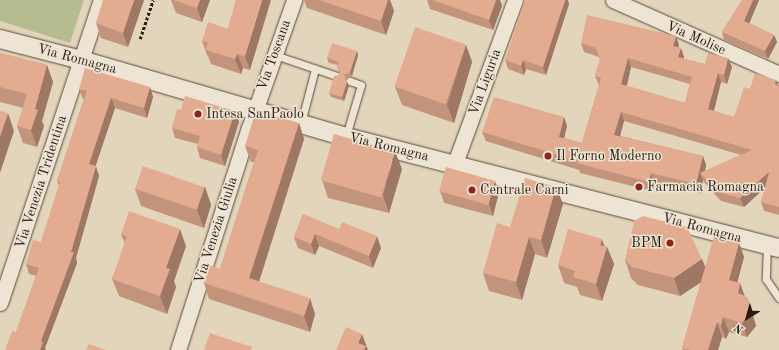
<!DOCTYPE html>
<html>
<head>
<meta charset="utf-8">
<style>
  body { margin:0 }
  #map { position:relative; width:779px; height:350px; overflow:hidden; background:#e3d5bc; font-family:"Old Standard TT",serif }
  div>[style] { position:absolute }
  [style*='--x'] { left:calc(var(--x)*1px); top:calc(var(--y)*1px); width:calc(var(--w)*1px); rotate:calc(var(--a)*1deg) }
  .green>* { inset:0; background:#b5bd90 }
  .path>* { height:2.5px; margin-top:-1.25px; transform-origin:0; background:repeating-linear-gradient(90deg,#291b12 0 3px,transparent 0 5px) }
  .roads { filter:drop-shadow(0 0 1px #584a3c) drop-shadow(0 0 1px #584a3c) }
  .service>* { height:7px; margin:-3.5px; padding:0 3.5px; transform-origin:3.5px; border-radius:3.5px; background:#ede4d3 }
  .minor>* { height:15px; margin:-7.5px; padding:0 7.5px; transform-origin:7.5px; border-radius:7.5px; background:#ede4d3 }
  .tertiary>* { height:18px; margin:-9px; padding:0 9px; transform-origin:9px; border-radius:9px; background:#ede4d3 }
  .wall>* { inset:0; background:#c3947c }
  .shaded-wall>* { inset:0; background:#9f7865 }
  .building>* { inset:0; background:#e3ac90; transform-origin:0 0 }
  .dots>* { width:11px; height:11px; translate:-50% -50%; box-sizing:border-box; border:2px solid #ede4d3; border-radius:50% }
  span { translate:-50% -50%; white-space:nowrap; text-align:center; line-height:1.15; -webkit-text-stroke:3px #ede4d3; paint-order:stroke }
  .street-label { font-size:14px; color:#291b12 }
  .poi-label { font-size:14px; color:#291b12 }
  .left { translate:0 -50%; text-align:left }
  .right { translate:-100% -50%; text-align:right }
  .north { position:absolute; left:727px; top:298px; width:40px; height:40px; -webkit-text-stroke:3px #ede4d3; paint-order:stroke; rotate:217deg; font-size:11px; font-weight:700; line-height:16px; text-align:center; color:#291b12 }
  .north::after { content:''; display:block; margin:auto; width:14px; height:18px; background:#291b12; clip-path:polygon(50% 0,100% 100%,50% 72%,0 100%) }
</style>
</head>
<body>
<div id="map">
  <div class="green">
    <i style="clip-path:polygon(0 0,84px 0,70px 43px,0 21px)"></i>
  </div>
  <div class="path">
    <i style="--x:140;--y:39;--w:41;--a:-71.6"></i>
  </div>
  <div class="roads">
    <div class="service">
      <i style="--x:275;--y:55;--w:65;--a:18.7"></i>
      <i style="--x:301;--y:123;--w:56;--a:-75.5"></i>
      <i style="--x:346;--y:136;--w:53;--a:-73.6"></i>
      <i style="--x:361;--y:85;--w:12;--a:-160"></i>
      <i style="--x:767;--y:245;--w:34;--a:92"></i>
      <i style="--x:766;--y:279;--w:23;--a:56"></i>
    </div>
    <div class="minor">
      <i style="--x:613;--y:0;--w:182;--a:24"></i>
      <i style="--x:455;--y:163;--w:174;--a:-69.8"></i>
      <i style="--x:0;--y:303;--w:319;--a:-71.6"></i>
      <i style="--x:178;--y:350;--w:233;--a:-72.3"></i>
      <i style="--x:249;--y:128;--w:136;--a:-70.6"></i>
    </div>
    <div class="tertiary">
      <i style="--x:0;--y:39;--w:84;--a:14.5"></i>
      <i style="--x:81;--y:60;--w:276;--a:16.2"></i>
      <i style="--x:346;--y:137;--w:447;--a:14.4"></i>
    </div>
  </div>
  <div class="wall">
    <i style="clip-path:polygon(144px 0,128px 47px,101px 38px,96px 23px)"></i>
    <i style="clip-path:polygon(171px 0,210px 0,202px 22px,176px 13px)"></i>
    <i style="clip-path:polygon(236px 0,250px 70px,243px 68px,241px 74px,211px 64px,208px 56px,207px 55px,202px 41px,228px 29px)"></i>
    <i style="clip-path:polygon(304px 0,390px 0,394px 11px,386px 35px,307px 8px)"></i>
    <i style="clip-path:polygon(427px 0,500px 0,502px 6px,493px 30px,430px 9px)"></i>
    <i style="clip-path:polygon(742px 0,759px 0,749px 23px,774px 35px,777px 42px,768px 59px,724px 40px,722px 32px)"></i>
    <i style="clip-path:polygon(569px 4px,546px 75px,526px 69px,524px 75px,508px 69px,505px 60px)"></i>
    <i style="clip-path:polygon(evenodd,581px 43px,679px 45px,678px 47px,681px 48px,684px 57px,684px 59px,705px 64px,732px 67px,727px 84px,721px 82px,714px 111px,734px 117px,750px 89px,776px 80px,778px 85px,779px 85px,779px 215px,764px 211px,761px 202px,765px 188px,744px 207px,721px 201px,704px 182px,703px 180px,700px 193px,654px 182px,652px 191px,580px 173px,579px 170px,486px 141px,482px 132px,564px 117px,567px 126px,564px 138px,582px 143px,599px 85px,595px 76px,600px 59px,599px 57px,584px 52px,581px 43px,631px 67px,690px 84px,685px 103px,627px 86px,631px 67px,581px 43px,624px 121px,741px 155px,705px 171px,706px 165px,703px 156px,620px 136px,624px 121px)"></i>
    <i style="clip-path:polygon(466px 45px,472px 62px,454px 123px,402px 105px,395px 87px)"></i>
    <i style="clip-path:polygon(357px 51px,358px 55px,352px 76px,346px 79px,349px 86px,344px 101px,331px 97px,329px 93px,340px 73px,337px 67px,338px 65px,329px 63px,327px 58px)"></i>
    <i style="clip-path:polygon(0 53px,47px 65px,53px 82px,42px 121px,44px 126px,37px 147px,23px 143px,17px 126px,23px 108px,0 102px)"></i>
    <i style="clip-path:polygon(150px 87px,153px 97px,147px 118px,115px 108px,95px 166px,99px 176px,76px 258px,77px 263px,45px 348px,16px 332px,36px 276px,29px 274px,26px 264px,41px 242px,59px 186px,57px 181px,84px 99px,83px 99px,79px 89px)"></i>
    <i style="clip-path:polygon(181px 110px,235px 111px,239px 122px,225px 166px,200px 158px,197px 147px,198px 144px,175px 138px,172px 128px)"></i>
    <i style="clip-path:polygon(299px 123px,304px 139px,259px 282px,315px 314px,310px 332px,209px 299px,204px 283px,220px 269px,254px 162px,251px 162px,245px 146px)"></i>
    <i style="clip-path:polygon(402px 169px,389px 213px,328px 198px,322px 180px)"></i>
    <i style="clip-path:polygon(205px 187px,211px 205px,204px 228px,141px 206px,135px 189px)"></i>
    <i style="clip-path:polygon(556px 187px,563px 204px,547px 258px,535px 254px,522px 300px,489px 291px,483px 273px,510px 227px)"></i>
    <i style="clip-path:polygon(440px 191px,499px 192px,493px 216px,444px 203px)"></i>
    <i style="clip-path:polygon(303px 214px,381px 248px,373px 268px,319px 246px,315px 255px,298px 248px,294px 237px)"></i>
    <i style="clip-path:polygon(121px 234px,186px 246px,174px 281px,176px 287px,167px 314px,119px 296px,112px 279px,125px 244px)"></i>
    <i style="clip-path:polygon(739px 243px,744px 257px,737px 282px,740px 283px,744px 296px,752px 311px,756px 326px,747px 337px,729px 332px,726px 339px,722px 337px,718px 350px,683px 350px,682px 348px,701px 282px,680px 296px,638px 285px,631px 278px,625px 260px,702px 259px,705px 266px)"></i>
    <i style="clip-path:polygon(604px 246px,607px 247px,614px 264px,602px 301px,580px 295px,577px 287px,564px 283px,558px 265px)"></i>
  </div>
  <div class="shaded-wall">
    <i style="clip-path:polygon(134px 0,144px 0,128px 47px,123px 33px)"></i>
    <i style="clip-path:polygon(200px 0,210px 0,202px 22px,197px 8px)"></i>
    <i style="clip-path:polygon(262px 0,271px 0,250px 70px,245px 56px)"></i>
    <i style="clip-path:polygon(388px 0,390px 0,394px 11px,386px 35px,381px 21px)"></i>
    <i style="clip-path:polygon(496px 0,500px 0,502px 6px,493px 30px,489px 20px)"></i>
    <i style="clip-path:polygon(565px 0,568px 0,569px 4px,546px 75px,543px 67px)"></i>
    <i style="clip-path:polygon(753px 0,759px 0,747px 29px,744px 21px)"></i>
    <i style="clip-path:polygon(774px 35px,777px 42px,768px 59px,765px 51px)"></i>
    <i style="clip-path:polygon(676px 36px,679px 45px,676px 55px,673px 46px)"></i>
    <i style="clip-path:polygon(466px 45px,472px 62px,454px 123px,447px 105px)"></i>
    <i style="clip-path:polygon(681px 48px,684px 57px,682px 66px,678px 57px)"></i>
    <i style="clip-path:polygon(357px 51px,358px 55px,352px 76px,350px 72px)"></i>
    <i style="clip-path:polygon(237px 54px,243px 68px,241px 74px,235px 59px)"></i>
    <i style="clip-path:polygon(628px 58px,631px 67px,625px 93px,621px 84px)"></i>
    <i style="clip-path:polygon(728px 58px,732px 67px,727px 84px,724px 75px)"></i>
    <i style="clip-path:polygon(523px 60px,526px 69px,524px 75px,521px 66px)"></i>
    <i style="clip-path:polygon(47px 65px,53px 82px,42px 121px,44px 126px,37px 147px,31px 130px,35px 109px)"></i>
    <i style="clip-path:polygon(718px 73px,721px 82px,712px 118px,708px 109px)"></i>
    <i style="clip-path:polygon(776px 80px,779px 88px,775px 84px)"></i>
    <i style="clip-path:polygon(347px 82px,349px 86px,344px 101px,342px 97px)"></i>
    <i style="clip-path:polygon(150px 87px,153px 97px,147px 118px,144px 108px)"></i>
    <i style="clip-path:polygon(111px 98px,115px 108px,93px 174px,89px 164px)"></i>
    <i style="clip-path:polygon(235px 111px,239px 122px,225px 166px,221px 155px)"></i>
    <i style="clip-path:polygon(621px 112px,624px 121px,618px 144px,614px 135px)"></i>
    <i style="clip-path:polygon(8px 113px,14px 131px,0 173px,0 136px)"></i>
    <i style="clip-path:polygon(564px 117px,567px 126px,562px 146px,559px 137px)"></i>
    <i style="clip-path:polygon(299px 123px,304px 139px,255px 294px,249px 278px)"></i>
    <i style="clip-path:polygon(395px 151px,402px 169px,389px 213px,383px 195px)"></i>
    <i style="clip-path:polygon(703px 156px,706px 165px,704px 176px,700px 173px,703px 180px,700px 193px,696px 184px)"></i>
    <i style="clip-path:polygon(96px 166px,99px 176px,76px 258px,77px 263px,45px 348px,46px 350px,40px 350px,41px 341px,71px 252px)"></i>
    <i style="clip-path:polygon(769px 172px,772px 181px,744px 207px,740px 198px)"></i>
    <i style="clip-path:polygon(651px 173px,654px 182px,652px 191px,649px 182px)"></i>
    <i style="clip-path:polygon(495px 181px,499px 192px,493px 216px,489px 204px)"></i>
    <i style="clip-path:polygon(205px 187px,211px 205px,204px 228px,197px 210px)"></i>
    <i style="clip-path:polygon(556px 187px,563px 204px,547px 258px,541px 240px)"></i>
    <i style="clip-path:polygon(180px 229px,186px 246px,174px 281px,176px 287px,167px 314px,160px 296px,166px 268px)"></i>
    <i style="clip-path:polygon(315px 234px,319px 246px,315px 255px,311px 244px)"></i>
    <i style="clip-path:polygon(377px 236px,381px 248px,373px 268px,369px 256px)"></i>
    <i style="clip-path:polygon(529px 237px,535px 254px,522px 300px,516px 282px)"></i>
    <i style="clip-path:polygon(602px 239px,606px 251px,607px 247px,614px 264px,602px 301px,596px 284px,600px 245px)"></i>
    <i style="clip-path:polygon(739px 243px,744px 257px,734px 295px,729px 280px)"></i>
    <i style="clip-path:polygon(702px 259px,709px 277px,680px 296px,674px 278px)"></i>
    <i style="clip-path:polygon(740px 283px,745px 297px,738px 293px)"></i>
    <i style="clip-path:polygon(747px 297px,756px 326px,747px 337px,742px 323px)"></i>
    <i style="clip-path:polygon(310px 298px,315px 314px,310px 332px,304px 316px)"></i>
    <i style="clip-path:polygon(723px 317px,729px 332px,726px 339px,721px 325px)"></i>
    <i style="clip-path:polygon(717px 322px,722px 337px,718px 350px,708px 350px)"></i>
    <i style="clip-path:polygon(362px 334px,368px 350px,361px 350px,358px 343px)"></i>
  </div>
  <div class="building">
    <i style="clip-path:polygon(103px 0,134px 0,123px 33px,96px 23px)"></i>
    <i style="clip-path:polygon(173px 0,200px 0,197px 8px)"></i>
    <i style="clip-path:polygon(236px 0,262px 0,245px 56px,237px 54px,235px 59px,206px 50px,208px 43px,202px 41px,208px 22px,228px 29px)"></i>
    <i style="clip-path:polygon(319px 0,388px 0,381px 21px)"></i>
    <i style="clip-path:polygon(432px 0,496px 0,489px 20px)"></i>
    <i style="clip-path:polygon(525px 0,565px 0,543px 67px,523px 60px,521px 66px,505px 60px)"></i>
    <i style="clip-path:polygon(742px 0,753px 0,744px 21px,774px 35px,765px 51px,722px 32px)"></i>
    <i style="clip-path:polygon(evenodd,587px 15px,676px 36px,673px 46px,681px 48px,678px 57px,705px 64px,708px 53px,728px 58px,724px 75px,718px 73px,708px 109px,734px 117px,744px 87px,750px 89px,755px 73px,776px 80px,775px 84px,779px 86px,779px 207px,761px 202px,769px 172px,740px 198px,718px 192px,700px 173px,752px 150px,621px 112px,614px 135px,703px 156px,696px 184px,651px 173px,649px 182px,577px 163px,578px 161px,482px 132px,494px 97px,564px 117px,559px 137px,582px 143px,601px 78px,595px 76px,600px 59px,596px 48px,581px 43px,587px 15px,628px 58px,692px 77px,685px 103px,621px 84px,628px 58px)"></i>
    <i style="left:415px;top:27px;width:54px;height:63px;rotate:19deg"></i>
    <i style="clip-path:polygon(332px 43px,357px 51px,350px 72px,344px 75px,347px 82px,342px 97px,329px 93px,334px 76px,339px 75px,340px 71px,337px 67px,339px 62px,327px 58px)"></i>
    <i style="clip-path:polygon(0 53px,47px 65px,35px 109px,38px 110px,31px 130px,17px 126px,27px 94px,0 87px)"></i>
    <i style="clip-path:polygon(85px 68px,150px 87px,144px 108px,111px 98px,89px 164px,96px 166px,71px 252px,74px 252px,41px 341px,43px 342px,40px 350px,5px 350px,12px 331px,16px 332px,39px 268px,26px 264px,33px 240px,41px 242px,60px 182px,57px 181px,87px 91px,79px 89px)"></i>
    <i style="clip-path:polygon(185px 96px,235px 111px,221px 155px,197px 147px,200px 136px,172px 128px,177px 109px,181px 110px)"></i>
    <i style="clip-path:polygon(256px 110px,299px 123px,249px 278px,310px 298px,304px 316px,204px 283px,209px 265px,220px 269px,258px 150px,245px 146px)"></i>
    <i style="clip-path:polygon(0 111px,8px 113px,0 136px)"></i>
    <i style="left:334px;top:134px;width:63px;height:48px;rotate:16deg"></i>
    <i style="left:143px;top:166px;width:65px;height:24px;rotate:19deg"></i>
    <i style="left:446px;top:167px;width:51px;height:25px;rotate:16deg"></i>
    <i style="clip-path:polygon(525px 178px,556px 187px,541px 240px,529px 237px,516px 282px,483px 273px,497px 223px,510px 227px)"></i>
    <i style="clip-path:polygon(129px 211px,180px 229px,166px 268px,170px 269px,160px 296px,112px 279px,127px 236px,121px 234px)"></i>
    <i style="clip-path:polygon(303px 214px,339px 229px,342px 222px,377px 236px,369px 256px,315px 234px,311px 244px,294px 237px)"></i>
    <i style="clip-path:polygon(643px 216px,687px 227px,702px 259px,674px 278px,632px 267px,625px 260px,634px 221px)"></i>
    <i style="clip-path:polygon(568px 229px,602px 239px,600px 245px,607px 247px,596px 284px,573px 277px,575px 271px,558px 265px)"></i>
    <i style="clip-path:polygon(714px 236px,739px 243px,729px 280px,740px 283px,738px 293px,747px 297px,751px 312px,742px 323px,723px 317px,721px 325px,717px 322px,708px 350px,691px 350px,682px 348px)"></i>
    <i style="clip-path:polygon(346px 327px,362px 334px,358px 343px,366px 346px,364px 350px,336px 350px)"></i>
    <i style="clip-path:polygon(210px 333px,252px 347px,251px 350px,204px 350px)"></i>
    <i style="clip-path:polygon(89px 344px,106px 350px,86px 350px)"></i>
  </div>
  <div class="dots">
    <i style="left:198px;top:114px;background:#8f2418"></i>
    <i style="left:548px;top:156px;background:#8f2418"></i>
    <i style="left:639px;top:187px;background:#8f2418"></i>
    <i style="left:472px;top:190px;background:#8f2418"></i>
    <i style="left:670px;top:243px;background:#8f2418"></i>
  </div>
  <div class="street-label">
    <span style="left:696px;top:38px;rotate:24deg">Via Molise</span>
    <span style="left:274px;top:55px;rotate:-70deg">Via Toscana</span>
    <span style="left:77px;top:59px;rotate:15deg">Via Romagna</span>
    <span style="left:485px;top:82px;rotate:-70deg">Via Liguria</span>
    <span style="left:389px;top:147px;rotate:14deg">Via Romagna</span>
    <span style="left:41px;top:182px;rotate:-72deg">Via Venezia Tridentina</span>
    <span style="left:702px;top:228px;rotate:15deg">Via Romagna</span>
    <span style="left:216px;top:230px;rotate:-72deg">Via Venezia Giulia</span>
  </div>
  <div class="poi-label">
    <span class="left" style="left:206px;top:114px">Intesa SanPaolo</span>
    <span class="left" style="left:556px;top:156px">Il Forno Moderno</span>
    <span class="left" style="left:647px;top:187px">Farmacia Romagna</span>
    <span class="left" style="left:480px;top:190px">Centrale Carni</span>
    <span class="right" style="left:662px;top:243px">BPM</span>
  </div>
  <div class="north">N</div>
</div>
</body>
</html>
